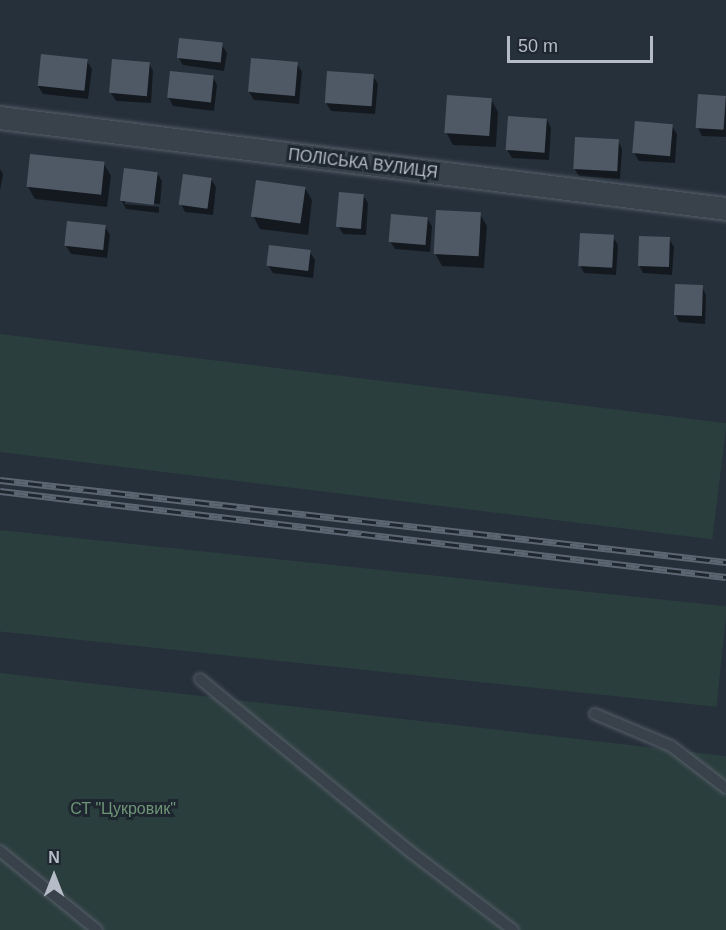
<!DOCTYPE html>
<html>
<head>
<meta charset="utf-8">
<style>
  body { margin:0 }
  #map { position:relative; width:726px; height:930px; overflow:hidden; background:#26303b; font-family:Arial,sans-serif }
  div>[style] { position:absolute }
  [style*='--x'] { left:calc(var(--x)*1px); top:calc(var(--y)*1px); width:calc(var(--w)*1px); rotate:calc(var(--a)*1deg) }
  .green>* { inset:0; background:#2b3e3e; transform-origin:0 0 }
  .shadow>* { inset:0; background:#0007 }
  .building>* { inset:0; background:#4f5966; transform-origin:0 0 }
  .roads { filter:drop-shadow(0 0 2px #575f69) drop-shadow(0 0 2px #575f69) }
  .lane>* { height:10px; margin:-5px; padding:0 5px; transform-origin:5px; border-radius:5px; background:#39414b }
  .street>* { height:22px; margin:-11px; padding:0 11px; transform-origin:11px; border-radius:11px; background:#39414b }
  .rail>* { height:7px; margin-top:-3.5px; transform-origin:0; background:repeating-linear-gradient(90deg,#1e2630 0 14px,#5c6672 0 28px); box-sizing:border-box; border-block:2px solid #5c6672 }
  span { translate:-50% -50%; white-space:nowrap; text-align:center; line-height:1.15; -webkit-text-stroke:6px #1e2630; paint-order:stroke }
  .street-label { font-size:16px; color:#b5bcc7 }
  .park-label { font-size:16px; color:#6e9576 }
  .north { position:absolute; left:24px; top:846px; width:60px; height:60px; -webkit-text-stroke:4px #1e2630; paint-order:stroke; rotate:0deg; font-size:16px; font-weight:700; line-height:24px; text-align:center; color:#b5bcc7 }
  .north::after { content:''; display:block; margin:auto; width:21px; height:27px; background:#b5bcc7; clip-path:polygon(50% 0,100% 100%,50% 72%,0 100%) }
  .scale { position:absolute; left:507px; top:36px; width:146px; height:27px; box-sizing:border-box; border:3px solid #b5bcc7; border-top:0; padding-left:8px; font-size:18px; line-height:21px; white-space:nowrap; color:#b5bcc7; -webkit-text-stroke:4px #1e2630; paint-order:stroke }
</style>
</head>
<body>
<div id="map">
  <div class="green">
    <i style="left:0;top:334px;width:732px;height:117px;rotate:7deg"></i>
    <i style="left:0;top:530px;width:731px;height:101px;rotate:6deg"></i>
    <i style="clip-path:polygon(0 673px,726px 756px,726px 930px,0 930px)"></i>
  </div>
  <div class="shadow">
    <i style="clip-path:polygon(222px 45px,227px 53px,224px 71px,183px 65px,178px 57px)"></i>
    <i style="clip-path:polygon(87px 61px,92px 69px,88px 99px,43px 94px,38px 86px)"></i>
    <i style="clip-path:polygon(149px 63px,153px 71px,151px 103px,116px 101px,111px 93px)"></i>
    <i style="clip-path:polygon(297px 64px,302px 72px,299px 104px,254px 100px,249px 92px)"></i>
    <i style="clip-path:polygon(373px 76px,378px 84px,375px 114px,331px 111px,326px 103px)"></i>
    <i style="clip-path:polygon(213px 77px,217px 85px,214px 111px,173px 106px,169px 98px)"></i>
    <i style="clip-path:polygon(726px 97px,726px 137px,702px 136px,698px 128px)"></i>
    <i style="clip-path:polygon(491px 99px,498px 112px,496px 147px,453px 145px,446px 132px)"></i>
    <i style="clip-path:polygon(547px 120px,551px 128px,549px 160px,512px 158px,507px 150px)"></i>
    <i style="clip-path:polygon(672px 126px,677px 134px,675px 163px,639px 161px,634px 153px)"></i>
    <i style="clip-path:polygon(618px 141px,622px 149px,620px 179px,579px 176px,574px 168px)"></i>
    <i style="clip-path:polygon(104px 164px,111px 176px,107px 207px,35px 199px,28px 187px)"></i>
    <i style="clip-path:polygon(0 169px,3px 174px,0 191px)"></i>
    <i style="clip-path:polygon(157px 173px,162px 181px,160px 204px,125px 200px,125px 204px,159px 207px,159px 213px,126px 209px,122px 201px)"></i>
    <i style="clip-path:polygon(211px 179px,216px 187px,213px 215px,185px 212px,181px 204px)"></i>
    <i style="clip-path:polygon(305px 188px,312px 200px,308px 235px,260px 229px,253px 216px)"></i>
    <i style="clip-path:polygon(363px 195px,368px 203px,366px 235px,343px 234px,338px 226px)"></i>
    <i style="clip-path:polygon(480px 214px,487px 226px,484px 268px,442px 266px,435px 253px)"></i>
    <i style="clip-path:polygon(427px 218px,432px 226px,430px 252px,395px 249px,390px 241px)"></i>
    <i style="clip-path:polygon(105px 227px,110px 235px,107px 258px,71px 254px,66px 246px)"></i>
    <i style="clip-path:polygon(613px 237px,618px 245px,616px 275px,584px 273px,580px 265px)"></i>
    <i style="clip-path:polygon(669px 239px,674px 247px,672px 275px,643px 273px,639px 265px)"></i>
    <i style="clip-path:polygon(310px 252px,315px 260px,313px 278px,273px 273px,268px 265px)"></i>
    <i style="clip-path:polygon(702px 287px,706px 295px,705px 324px,679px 322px,675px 314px)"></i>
  </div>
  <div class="building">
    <i style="left:179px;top:38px;width:44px;height:20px;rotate:6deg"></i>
    <i style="left:41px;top:54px;width:47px;height:32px;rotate:6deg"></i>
    <i style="left:251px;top:58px;width:47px;height:34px;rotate:5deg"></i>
    <i style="left:112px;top:59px;width:38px;height:34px;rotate:5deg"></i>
    <i style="left:170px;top:71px;width:44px;height:27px;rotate:6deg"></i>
    <i style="left:327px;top:71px;width:47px;height:32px;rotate:4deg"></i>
    <i style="left:698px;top:94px;width:28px;height:34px;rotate:4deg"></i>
    <i style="left:447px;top:95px;width:45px;height:38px;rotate:4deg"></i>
    <i style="left:508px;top:116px;width:39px;height:34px;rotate:4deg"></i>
    <i style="left:635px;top:121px;width:38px;height:32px;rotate:5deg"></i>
    <i style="left:575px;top:137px;width:44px;height:32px;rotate:3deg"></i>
    <i style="left:30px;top:154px;width:75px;height:33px;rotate:6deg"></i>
    <i style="left:124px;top:168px;width:34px;height:33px;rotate:7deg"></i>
    <i style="left:183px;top:174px;width:29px;height:31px;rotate:8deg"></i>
    <i style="left:256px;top:180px;width:50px;height:37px;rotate:8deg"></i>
    <i style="left:339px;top:192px;width:25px;height:35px;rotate:5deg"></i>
    <i style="left:436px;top:210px;width:45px;height:44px;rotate:3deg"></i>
    <i style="left:391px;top:214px;width:37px;height:28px;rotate:5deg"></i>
    <i style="left:67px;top:221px;width:39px;height:25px;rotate:6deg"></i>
    <i style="left:580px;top:233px;width:34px;height:33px;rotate:3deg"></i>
    <i style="left:639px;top:236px;width:31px;height:30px;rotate:2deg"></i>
    <i style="left:269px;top:245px;width:42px;height:21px;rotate:7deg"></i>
    <i style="left:675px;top:284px;width:28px;height:31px;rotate:2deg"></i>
  </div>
  <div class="roads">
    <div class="lane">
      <i style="--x:200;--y:679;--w:274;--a:39.4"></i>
      <i style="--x:412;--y:853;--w:127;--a:37.3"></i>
      <i style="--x:595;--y:714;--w:82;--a:22.8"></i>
      <i style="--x:671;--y:746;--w:69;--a:37.4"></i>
      <i style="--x:0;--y:851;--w:125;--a:39.2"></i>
    </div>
    <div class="street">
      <i style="--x:0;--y:118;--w:732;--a:7.14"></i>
    </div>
  </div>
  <div class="rail">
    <i style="--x:0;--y:480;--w:731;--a:6.44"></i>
    <i style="--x:0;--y:491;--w:731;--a:6.76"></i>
  </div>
  <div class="street-label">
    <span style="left:363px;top:164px;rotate:7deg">ПОЛІСЬКА ВУЛИЦЯ</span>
  </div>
  <div class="park-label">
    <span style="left:123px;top:809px">СТ "Цукровик"</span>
  </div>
  <div class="north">N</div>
  <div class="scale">50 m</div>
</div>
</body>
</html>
